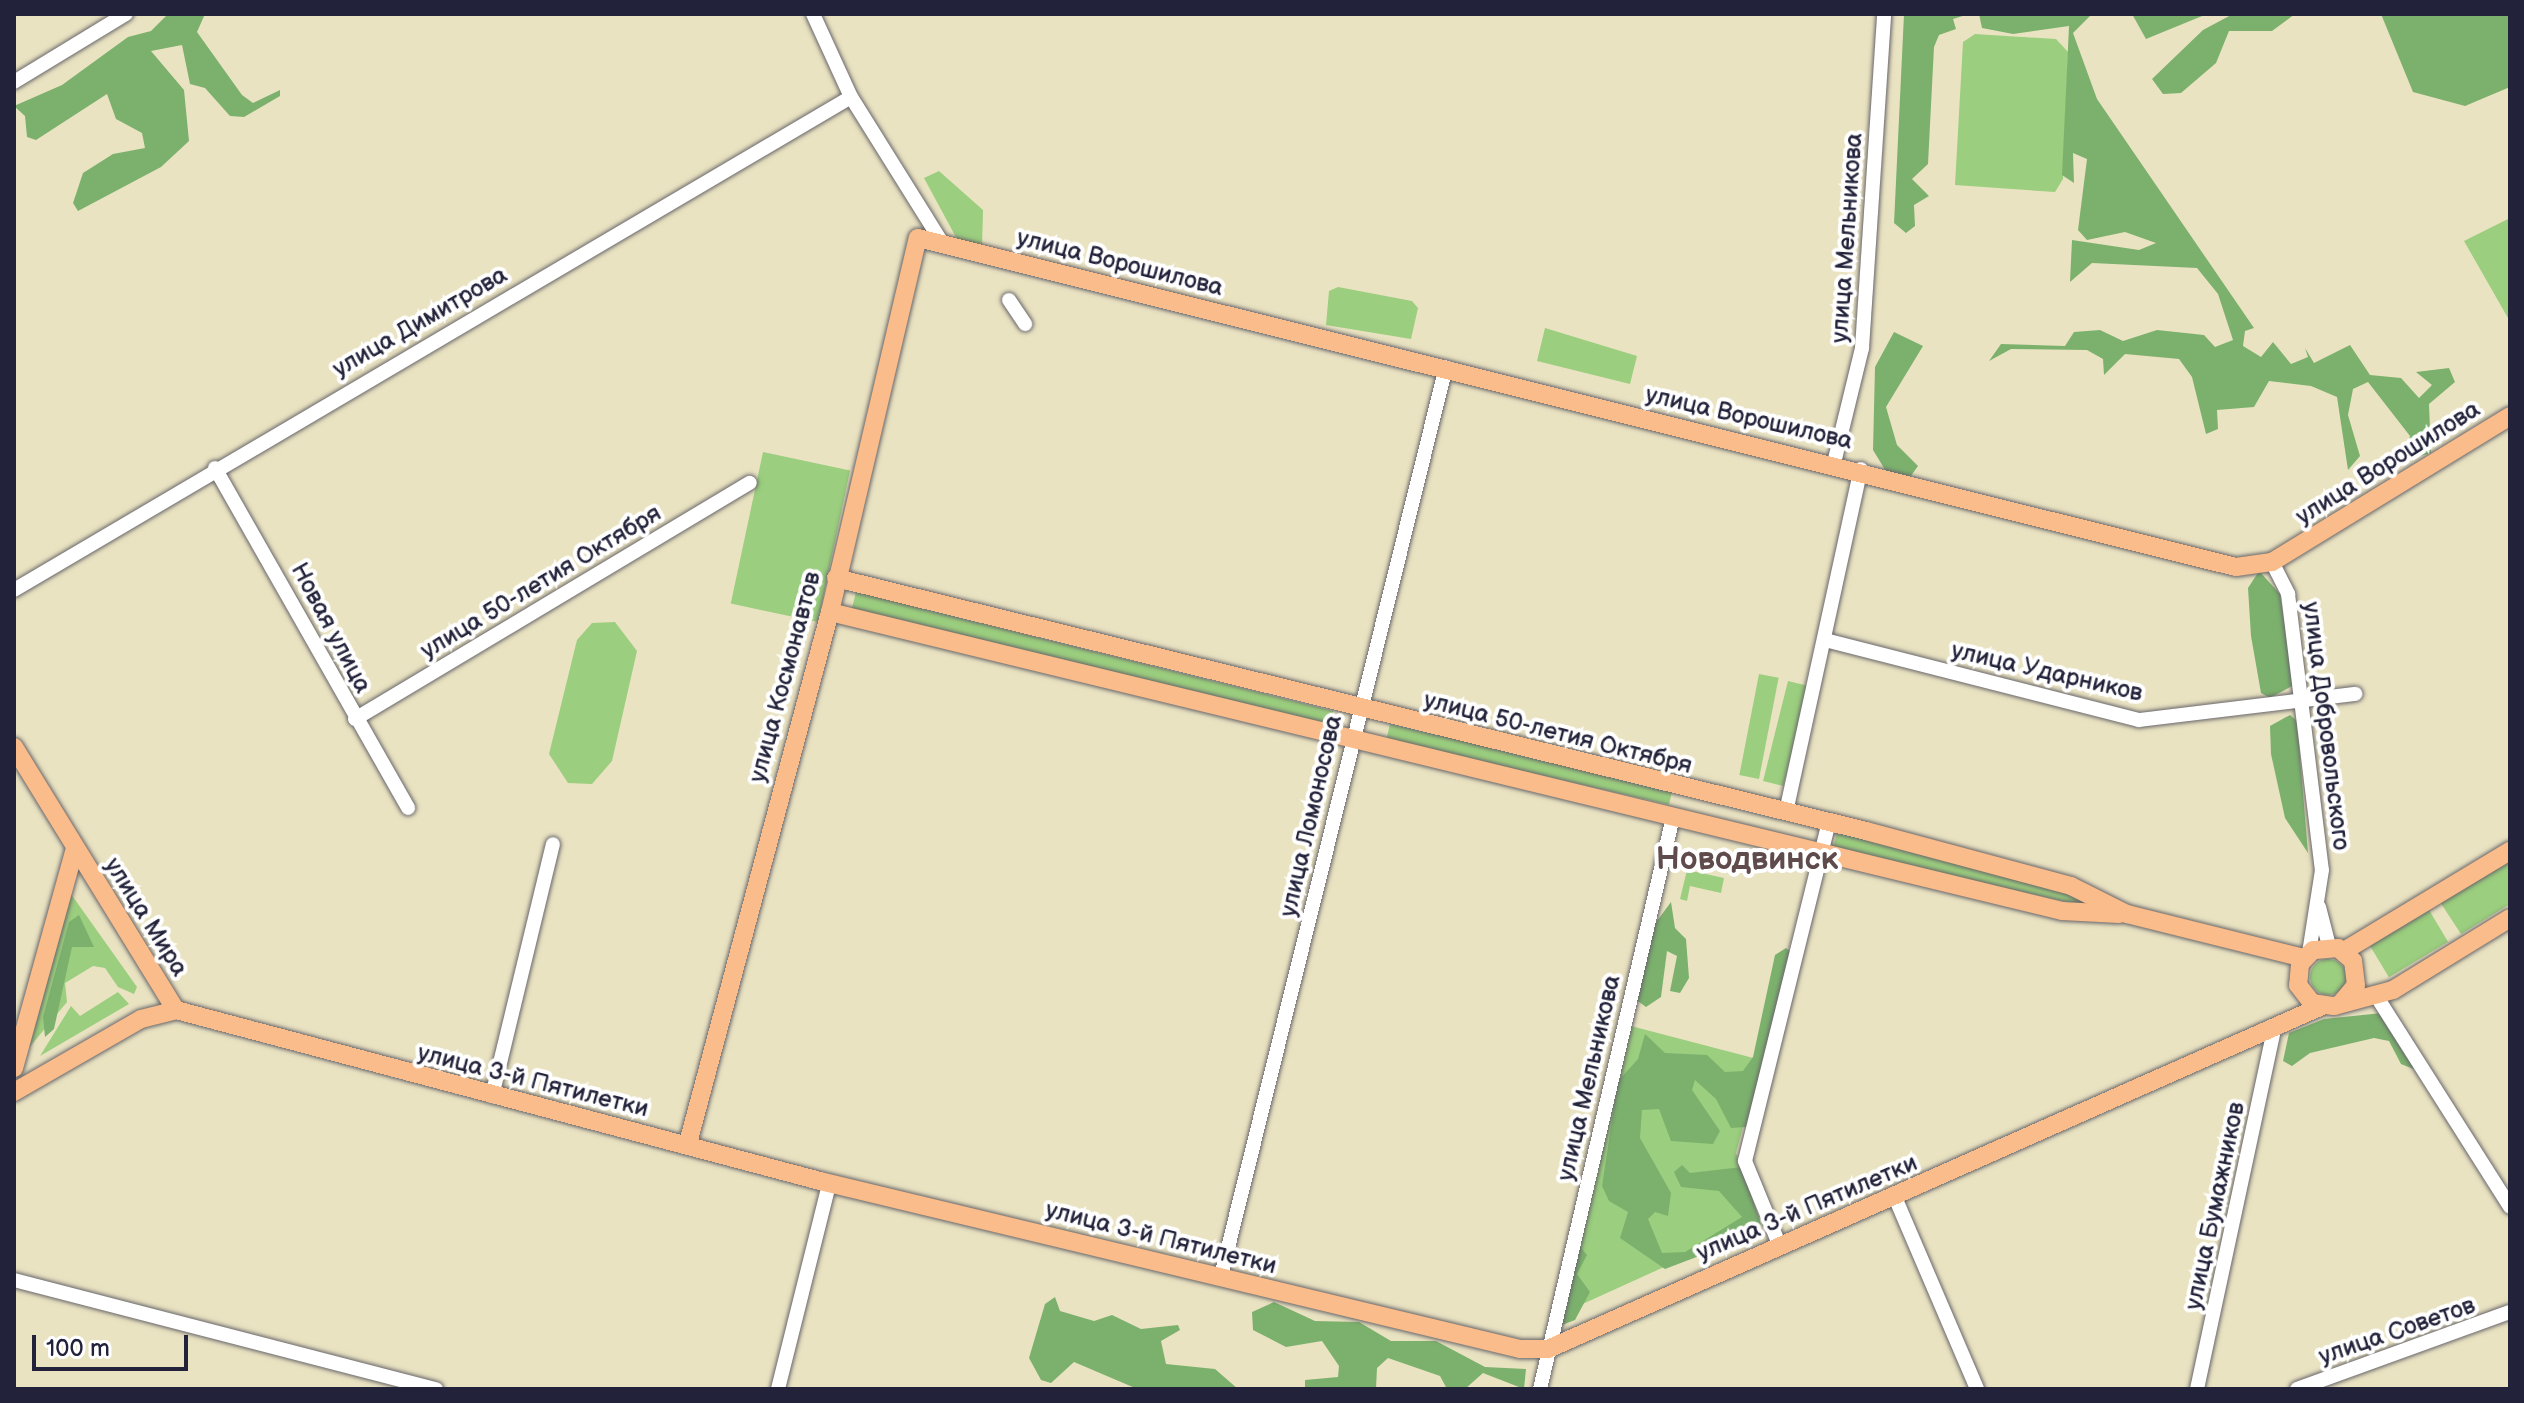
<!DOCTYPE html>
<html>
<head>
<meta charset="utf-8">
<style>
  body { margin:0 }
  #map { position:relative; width:2524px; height:1403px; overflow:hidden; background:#eae3c2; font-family:"Balsamiq Sans",sans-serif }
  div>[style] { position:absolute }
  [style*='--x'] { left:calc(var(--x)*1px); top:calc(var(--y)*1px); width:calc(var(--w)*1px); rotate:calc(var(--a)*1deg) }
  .green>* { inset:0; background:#9bce7e; transform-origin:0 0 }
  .round { border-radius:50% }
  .forest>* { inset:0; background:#7cb16d }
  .roads { filter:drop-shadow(0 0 2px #68666a) drop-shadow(0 0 2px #68666a) }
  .minor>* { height:14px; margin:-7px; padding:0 7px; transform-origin:7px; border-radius:7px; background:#fff }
  .major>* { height:18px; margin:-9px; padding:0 9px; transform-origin:9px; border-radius:9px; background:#f9bc8a }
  span { translate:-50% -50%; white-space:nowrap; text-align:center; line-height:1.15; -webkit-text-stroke:8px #fff; paint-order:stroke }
  .street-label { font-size:24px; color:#22223b }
  .district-label { font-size:32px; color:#5f4b4b; font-weight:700 }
  .frame { position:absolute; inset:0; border:16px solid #22223b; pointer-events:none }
  .scale { position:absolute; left:32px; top:1335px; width:156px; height:36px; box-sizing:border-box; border:4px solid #22223b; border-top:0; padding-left:10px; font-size:24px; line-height:28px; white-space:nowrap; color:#22223b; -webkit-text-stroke:6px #fff; paint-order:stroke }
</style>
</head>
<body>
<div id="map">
  <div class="green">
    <i style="clip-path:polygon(1975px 34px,2056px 39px,2068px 52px,2063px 179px,2055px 192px,1955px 185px,1963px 42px)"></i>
    <i style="clip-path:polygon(939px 171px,983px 210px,982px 247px,958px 241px,924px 178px)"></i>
    <i style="clip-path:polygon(2510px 218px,2510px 316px,2508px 318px,2464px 241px)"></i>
    <i style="clip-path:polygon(1338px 287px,1412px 301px,1418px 308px,1411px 339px,1326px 325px,1329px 291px)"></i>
    <i style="clip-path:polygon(1545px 328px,1637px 356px,1630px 384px,1537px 361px)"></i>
    <i style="left:763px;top:452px;width:89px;height:155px;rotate:12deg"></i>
    <i style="left:856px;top:592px;width:492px;height:18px;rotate:14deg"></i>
    <i style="clip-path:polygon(615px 622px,637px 651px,612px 761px,592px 784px,568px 783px,549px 754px,577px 640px,592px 623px)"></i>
    <i style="left:1759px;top:674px;width:20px;height:103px;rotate:11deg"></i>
    <i style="left:1788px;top:681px;width:21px;height:103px;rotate:14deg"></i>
    <i style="left:1390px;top:724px;width:290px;height:16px;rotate:13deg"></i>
    <i style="clip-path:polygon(1837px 833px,2052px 885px,2087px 899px,2085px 906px,1833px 849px)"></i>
    <i style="clip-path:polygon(2510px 859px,2510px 904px,2461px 934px,2440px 902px)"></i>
    <i style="clip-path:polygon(1687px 870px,1724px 878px,1721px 893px,1690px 886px,1687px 901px,1680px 899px)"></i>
    <i style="clip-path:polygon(71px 894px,137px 987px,134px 994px,118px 987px,105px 968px,93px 966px,65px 983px,67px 1002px,28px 1049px)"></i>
    <i style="left:2429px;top:910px;width:37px;height:69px;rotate:59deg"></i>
    <i class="round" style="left:2310px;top:959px;width:36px;height:36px"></i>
    <i style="clip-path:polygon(118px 992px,129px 1004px,40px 1056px,71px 1006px,80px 1016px)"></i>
    <i style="clip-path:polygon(1631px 1026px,1761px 1060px,1736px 1153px,1761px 1223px,1576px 1307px,1568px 1299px)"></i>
  </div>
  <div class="forest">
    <i style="clip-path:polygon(168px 14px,205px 14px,197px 32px,242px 95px,253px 103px,280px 90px,280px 96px,244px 117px,230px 116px,205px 88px,190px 84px,182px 45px,151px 51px,184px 90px,189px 141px,161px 167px,78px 211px,73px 203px,83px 173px,113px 154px,145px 148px,142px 133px,116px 119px,107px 94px,36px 140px,27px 137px,25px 116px,14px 106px,62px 85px,128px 37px,151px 31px)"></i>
    <i style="clip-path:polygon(1904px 14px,1969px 14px,1953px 19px,1956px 29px,1939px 35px,1934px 47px,1928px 164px,1912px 179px,1929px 196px,1914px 205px,1915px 226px,1906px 233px,1894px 223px)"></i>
    <i style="clip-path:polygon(1979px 14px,2092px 14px,2073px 33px,2097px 99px,2254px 328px,2245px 331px,2243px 346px,2261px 357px,2273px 342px,2291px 364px,2308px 357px,2305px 348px,2314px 363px,2350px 345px,2370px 375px,2401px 378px,2419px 398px,2432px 385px,2416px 372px,2449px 368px,2455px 382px,2429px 404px,2431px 453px,2402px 461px,2410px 436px,2368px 382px,2353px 389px,2348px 415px,2360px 456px,2348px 470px,2337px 397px,2311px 386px,2269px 381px,2254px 407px,2217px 410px,2218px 429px,2206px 434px,2192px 377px,2179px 359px,2125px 354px,2104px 375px,2103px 359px,2087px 350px,2011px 349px,1989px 361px,2001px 344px,2065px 346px,2074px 332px,2100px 330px,2123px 341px,2157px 330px,2204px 335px,2215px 347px,2233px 340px,2218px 294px,2197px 268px,2092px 263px,2070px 282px,2072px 240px,2139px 250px,2156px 243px,2125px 232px,2087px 240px,2078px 230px,2087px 159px,2073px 153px,2074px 183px,2062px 175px,2069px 26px,2013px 34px,1982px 28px)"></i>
    <i style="clip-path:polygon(2132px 14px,2207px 14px,2146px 39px)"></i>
    <i style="clip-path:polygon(2295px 14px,2272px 31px,2229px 31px,2216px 63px,2181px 93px,2163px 94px,2152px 79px,2203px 30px,2231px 15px)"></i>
    <i style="clip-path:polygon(2381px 14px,2510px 14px,2510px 87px,2465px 106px,2413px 92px)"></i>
    <i style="clip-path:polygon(1894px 332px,1923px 346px,1886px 407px,1897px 445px,1918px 466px,1908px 480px,1887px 473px,1873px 450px,1875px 367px)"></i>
    <i style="clip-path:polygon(2259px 571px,2280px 594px,2294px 685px,2270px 698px,2261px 693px,2251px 636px,2248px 588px)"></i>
    <i style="clip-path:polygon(2290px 715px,2297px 721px,2308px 853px,2285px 818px,2271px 754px,2270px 726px)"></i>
    <i style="clip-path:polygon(1671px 902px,1675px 928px,1686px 939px,1689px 978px,1680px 993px,1670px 991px,1677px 956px,1667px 951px,1661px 997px,1646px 1007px,1635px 999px,1648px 933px)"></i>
    <i style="clip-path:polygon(79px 915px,94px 947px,72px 947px,54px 1029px,45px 1037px,43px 1017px,69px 922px)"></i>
    <i style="clip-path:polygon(1786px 948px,1791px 952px,1746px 1127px,1731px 1128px,1716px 1099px,1695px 1080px,1692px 1090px,1720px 1131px,1713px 1144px,1671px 1141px,1659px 1109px,1642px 1110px,1640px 1138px,1671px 1193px,1668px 1216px,1655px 1212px,1648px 1219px,1662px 1253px,1685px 1252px,1742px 1217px,1719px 1191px,1681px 1187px,1674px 1172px,1682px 1165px,1690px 1173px,1742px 1167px,1761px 1225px,1757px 1234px,1665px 1269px,1620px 1238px,1628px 1212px,1609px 1201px,1602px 1186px,1618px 1081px,1638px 1059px,1645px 1034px,1665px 1053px,1707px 1055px,1725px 1072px,1743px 1071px,1753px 1057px,1775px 955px)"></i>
    <i style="clip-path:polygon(2382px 1013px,2416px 1070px,2401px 1064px,2389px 1041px,2374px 1038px,2310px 1053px,2292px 1066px,2283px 1061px,2289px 1033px,2324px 1019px)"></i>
    <i style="clip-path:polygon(1580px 1247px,1587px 1255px,1577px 1274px,1590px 1292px,1575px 1320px,1562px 1325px)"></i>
    <i style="clip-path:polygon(1055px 1297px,1060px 1311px,1094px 1321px,1112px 1315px,1141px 1329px,1178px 1325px,1180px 1330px,1161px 1341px,1166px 1364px,1215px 1369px,1238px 1389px,1135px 1388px,1074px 1362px,1051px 1383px,1041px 1380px,1029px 1358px,1045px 1304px)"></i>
    <i style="clip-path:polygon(1274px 1302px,1315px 1321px,1359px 1322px,1391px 1341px,1436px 1341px,1485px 1367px,1526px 1369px,1524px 1389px,1483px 1373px,1465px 1389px,1447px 1389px,1440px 1376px,1388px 1358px,1377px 1368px,1376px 1389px,1305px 1389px,1305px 1380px,1338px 1377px,1339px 1366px,1322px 1341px,1286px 1347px,1253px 1330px,1252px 1312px)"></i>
  </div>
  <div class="roads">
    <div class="minor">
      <i style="--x:813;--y:14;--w:91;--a:65.4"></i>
      <i style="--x:851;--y:97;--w:173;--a:58"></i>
      <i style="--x:14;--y:82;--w:131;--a:-31.3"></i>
      <i style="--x:1009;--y:300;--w:29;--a:56"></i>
      <i style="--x:1834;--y:463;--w:118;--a:-76.3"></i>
      <i style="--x:1862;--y:348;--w:335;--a:-86.2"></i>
      <i style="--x:215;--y:468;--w:391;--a:60.4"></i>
      <i style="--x:2272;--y:562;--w:36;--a:63"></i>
      <i style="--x:2288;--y:594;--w:278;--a:83"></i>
      <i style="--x:2322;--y:870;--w:84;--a:98.9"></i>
      <i style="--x:14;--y:590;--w:971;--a:-30.5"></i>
      <i style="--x:1825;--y:640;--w:324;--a:14.3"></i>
      <i style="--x:2139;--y:720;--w:218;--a:-6.9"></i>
      <i style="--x:355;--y:719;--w:460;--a:-30.9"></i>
      <i style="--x:1786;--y:812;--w:351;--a:-77.7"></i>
      <i style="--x:2319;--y:907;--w:40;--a:75.6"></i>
      <i style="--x:2375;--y:994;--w:252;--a:57.6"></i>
      <i style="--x:492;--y:1096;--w:259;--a:-76.4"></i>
      <i style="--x:1894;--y:1195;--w:211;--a:66.8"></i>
      <i style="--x:1779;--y:1244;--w:90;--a:-112.3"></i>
      <i style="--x:1745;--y:1161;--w:349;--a:-76.1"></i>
      <i style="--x:1221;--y:1276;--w:936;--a:-76.1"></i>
      <i style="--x:14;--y:1280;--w:436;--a:14.5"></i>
      <i style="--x:778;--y:1389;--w:211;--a:-76"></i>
      <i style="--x:1540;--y:1389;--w:587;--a:-76.91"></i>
      <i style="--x:2197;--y:1389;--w:366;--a:-77.9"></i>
      <i style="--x:2297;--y:1389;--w:226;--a:-19.9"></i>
    </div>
    <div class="major">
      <i style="--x:836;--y:578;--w:1061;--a:13.8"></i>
      <i style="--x:1866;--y:831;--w:212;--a:15"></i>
      <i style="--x:2071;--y:886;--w:63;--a:26.6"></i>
      <i style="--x:2127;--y:914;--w:181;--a:14"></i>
      <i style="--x:830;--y:612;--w:1268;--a:13.64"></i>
      <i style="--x:2062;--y:911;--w:57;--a:3"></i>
      <i style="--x:14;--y:747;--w:309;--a:58.4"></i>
      <i style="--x:2344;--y:951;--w:194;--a:-31.1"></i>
      <i style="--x:2341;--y:1003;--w:23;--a:-50"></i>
      <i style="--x:2356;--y:985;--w:24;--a:-97"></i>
      <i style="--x:2353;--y:961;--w:20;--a:-139"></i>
      <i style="--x:2338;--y:948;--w:25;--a:175"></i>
      <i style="--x:2313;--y:950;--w:19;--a:133"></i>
      <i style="--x:2300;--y:964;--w:21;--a:95"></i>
      <i style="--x:2298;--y:985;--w:23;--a:52"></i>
      <i style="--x:2312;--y:1003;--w:22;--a:8"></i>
      <i style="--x:2334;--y:1006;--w:61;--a:-15.2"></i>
      <i style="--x:2393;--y:990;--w:137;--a:-31.6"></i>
      <i style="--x:14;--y:1068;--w:228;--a:-74.5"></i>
      <i style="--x:14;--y:1092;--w:146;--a:-29.9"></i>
      <i style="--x:141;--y:1019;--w:36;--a:-14"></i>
      <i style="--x:176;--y:1010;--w:666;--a:14.87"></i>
      <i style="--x:820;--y:1181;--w:720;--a:13.5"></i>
      <i style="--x:1520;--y:1349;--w:28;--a:0"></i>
      <i style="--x:1548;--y:1349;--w:847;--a:-23.9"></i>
      <i style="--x:688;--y:1143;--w:550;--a:-75.03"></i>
      <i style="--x:830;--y:612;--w:384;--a:-76.8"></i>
      <i style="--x:918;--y:238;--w:1358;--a:14.02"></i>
      <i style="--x:2236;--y:567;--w:36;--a:-8"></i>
      <i style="--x:2272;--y:562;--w:279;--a:-31.5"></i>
    </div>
  </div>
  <div class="street-label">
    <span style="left:1847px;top:238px;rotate:-86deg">улица Мельникова</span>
    <span style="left:1120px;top:263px;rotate:14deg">улица Ворошилова</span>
    <span style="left:420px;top:322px;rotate:-30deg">улица Димитрова</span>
    <span style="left:1749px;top:418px;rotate:13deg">улица Ворошилова</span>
    <span style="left:2388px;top:463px;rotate:-32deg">улица Ворошилова</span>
    <span style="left:541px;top:582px;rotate:-31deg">улица 50-летия Октября</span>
    <span style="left:331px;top:628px;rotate:62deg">Новая улица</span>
    <span style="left:2047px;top:672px;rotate:13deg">улица Ударников</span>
    <span style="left:785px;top:677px;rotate:-75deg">улица Космонавтов</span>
    <span style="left:2326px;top:726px;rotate:83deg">улица Добровольского</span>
    <span style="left:1558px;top:733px;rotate:14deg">улица 50-летия Октября</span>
    <span style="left:1311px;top:816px;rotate:-77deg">улица Ломоносова</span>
    <span style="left:146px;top:917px;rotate:58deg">улица Мира</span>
    <span style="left:1589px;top:1078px;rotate:-77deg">улица Мельникова</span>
    <span style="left:533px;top:1081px;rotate:14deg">улица 3-й Пятилетки</span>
    <span style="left:2215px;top:1206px;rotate:-78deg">улица Бумажников</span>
    <span style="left:1807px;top:1208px;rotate:-23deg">улица 3-й Пятилетки</span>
    <span style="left:1161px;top:1238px;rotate:14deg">улица 3-й Пятилетки</span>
    <span style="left:2397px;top:1331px;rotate:-19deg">улица Советов</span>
  </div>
  <div class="district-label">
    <span style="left:1747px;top:860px">Новодвинск</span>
  </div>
  <div class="frame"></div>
  <div class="scale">100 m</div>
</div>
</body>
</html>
